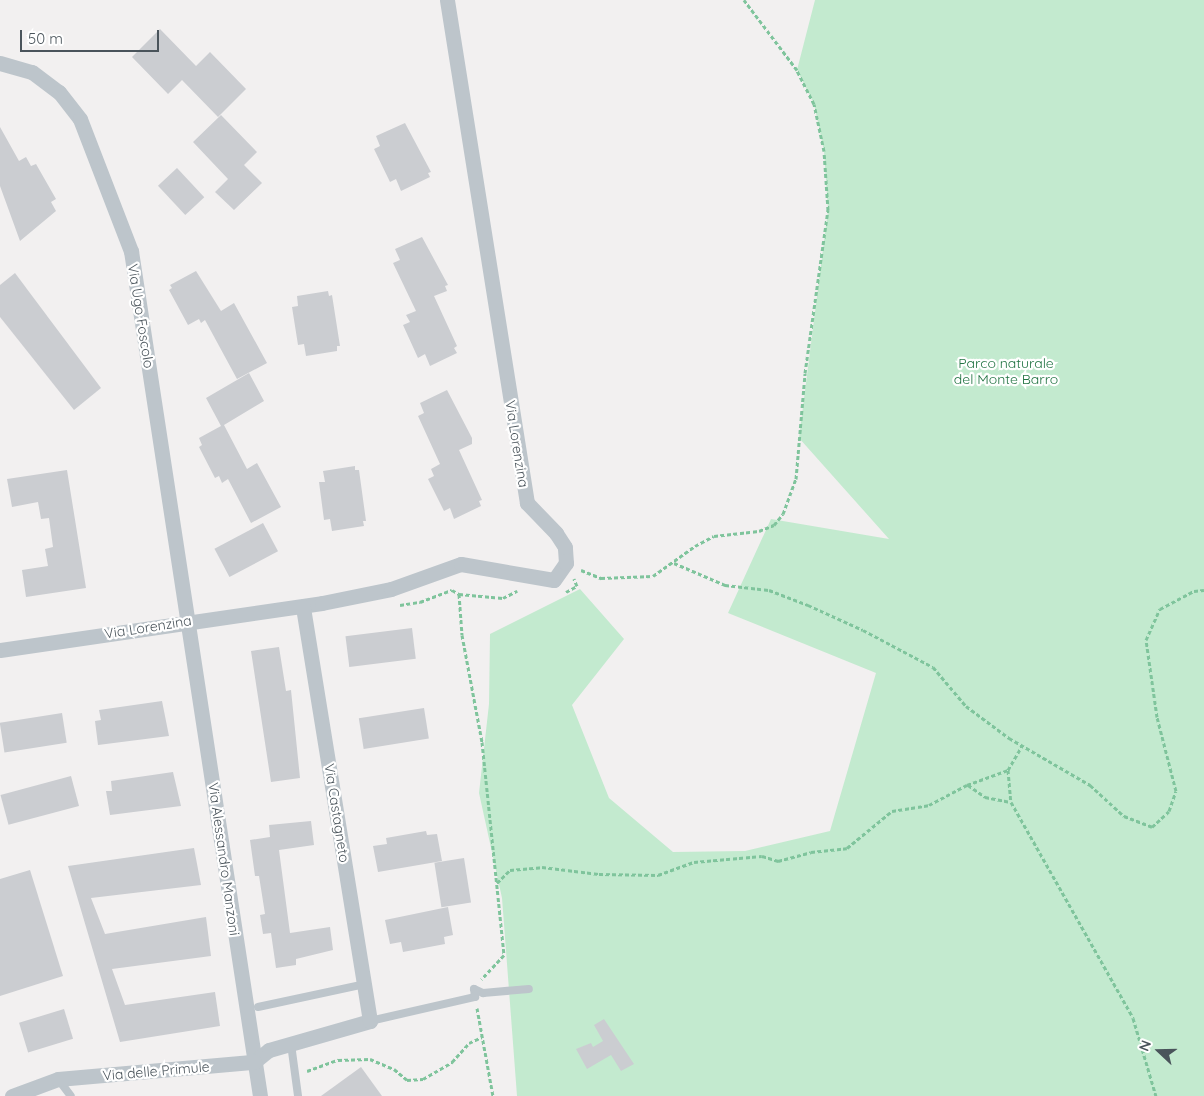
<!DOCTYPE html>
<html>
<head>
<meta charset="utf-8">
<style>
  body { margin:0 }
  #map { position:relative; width:1204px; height:1096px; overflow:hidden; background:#f2f0f0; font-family:Quicksand,sans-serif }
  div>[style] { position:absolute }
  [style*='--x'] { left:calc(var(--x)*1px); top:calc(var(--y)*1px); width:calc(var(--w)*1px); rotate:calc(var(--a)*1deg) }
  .green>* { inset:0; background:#c3eacf }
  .building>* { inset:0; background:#cbcdd1; transform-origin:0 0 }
  .path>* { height:3px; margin-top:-1.5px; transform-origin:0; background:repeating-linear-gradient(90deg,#7fc49c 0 4px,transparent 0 6.5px) }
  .lane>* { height:8px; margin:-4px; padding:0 4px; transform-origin:4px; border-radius:4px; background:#bdc5cb }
  .street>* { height:15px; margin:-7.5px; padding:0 7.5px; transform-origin:7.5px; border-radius:7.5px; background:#bdc5cb }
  span { translate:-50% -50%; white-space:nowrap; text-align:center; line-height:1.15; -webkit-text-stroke:4.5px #fff; paint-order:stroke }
  .street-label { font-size:14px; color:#4a545b }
  .park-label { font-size:14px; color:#227443 }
  .north { position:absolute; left:1134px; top:1026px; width:50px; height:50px; -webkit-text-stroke:4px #fff; paint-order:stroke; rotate:291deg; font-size:14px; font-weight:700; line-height:20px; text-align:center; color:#4a545b }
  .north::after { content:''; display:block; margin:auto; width:18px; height:22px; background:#4a545b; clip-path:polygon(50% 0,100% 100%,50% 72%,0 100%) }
  .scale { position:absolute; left:20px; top:30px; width:139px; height:22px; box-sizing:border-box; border:2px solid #4a545b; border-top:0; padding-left:6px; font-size:15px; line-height:18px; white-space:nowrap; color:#4a545b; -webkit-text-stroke:4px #fff; paint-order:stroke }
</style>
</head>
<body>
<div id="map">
  <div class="green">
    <i style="clip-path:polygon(815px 0,1204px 0,1204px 1096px,517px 1096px,502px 898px,479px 793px,489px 704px,490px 634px,580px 589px,624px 639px,572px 705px,609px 798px,673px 852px,745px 851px,830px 831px,876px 673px,728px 613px,771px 519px,889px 539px,799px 438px,828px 210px,824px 151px,814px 104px,797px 70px)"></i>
  </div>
  <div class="building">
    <i style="clip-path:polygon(160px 29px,196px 66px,210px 52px,246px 89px,218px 117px,182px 80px,168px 94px,132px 57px)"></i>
    <i style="clip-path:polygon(221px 115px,257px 152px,244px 165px,262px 183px,234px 210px,215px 192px,228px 179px,193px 142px)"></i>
    <i style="clip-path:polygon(405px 123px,431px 172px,428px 173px,430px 177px,401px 191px,396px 179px,390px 182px,374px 149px,380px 146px,376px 136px)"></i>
    <i style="clip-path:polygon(0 127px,19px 161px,26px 157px,31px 166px,36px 164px,56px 199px,51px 202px,56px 211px,20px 241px,0 186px)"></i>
    <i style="left:177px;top:168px;width:40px;height:26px;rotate:47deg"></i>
    <i style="clip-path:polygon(422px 237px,448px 285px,445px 286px,447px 291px,434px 296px,457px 346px,454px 348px,457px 353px,430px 366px,425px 354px,418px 358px,403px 325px,410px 322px,406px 315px,416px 311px,393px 263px,400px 260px,395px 249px)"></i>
    <i style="clip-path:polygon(196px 271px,221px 311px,234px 303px,267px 363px,237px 379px,205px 320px,201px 323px,199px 319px,188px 325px,169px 290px,172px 288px,170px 285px)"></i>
    <i style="clip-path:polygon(15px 273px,101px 388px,74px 410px,0 317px,0 285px)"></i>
    <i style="clip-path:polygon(328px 291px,329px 296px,332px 295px,340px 346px,337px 346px,337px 351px,306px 356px,304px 344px,298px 345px,292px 307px,298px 306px,297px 296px)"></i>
    <i style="clip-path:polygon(249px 373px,264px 401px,224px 425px,247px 469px,257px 463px,281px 507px,251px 523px,228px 479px,222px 483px,219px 476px,215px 478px,199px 447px,202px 445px,199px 438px,221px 426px,206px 398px)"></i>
    <i style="clip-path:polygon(447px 390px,472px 438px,472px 444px,459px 450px,482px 500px,479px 501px,481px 506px,454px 519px,450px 508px,444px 511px,428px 479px,434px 476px,431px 469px,440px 464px,418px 416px,424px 413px,420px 403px)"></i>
    <i style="clip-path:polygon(355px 466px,355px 470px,359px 470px,366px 521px,363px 521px,364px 526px,332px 531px,330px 519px,324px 520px,319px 482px,325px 482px,323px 471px)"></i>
    <i style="clip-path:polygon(67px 470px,86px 588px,26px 597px,22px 570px,48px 566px,45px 549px,53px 547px,49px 518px,41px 519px,38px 502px,12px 507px,7px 479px)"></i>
    <i style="left:263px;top:523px;width:32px;height:55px;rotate:62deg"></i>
    <i style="left:412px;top:628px;width:31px;height:67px;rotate:83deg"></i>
    <i style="clip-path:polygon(279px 647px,286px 691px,291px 690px,300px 778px,271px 782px,251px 651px)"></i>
    <i style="clip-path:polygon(162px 701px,169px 736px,98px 745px,95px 721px,101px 720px,99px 710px)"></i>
    <i style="left:424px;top:708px;width:31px;height:66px;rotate:81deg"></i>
    <i style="left:62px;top:713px;width:30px;height:63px;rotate:81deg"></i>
    <i style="clip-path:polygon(173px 772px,181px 806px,110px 815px,106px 791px,112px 791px,111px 781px)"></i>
    <i style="left:71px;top:776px;width:31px;height:73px;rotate:75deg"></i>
    <i style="clip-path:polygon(311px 821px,314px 845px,279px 850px,290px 933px,330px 927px,333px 950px,296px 959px,296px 965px,276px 968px,271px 933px,263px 934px,260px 915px,265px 914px,259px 876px,255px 876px,250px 840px,270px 837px,269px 825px)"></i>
    <i style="clip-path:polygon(426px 831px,427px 835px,437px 834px,442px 861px,378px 872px,373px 846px,387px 844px,386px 838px)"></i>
    <i style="clip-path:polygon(194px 848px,201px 885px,91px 898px,105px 934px,206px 917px,211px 956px,112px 969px,125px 1005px,215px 992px,220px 1026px,120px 1042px,68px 866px)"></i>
    <i style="left:464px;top:858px;width:45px;height:30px;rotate:81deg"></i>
    <i style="clip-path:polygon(30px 870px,63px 976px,0 996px,0 879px)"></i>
    <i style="clip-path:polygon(448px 907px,453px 935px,444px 937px,445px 944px,403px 952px,401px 942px,390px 944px,385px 920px)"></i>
    <i style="left:64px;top:1009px;width:31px;height:47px;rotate:73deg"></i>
    <i style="clip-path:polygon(604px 1019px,634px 1064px,621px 1071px,611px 1055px,587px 1069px,576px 1049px,591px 1043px,593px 1047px,603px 1041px,594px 1025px)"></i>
    <i style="clip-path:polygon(361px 1067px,382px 1096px,321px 1096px)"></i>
  </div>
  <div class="path">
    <i style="--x:674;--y:563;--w:56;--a:23.3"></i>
    <i style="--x:725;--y:585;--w:44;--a:6.5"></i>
    <i style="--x:769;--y:590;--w:42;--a:21"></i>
    <i style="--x:808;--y:605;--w:60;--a:24.4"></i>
    <i style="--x:863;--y:630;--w:79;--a:27.9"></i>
    <i style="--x:933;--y:667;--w:51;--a:49.8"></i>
    <i style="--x:966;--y:706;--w:54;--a:36.7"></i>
    <i style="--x:1009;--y:738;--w:94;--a:30.1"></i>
    <i style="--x:1090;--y:785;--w:46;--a:42.4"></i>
    <i style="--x:1124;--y:816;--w:30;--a:21"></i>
    <i style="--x:1152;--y:827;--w:23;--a:-43"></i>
    <i style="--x:1169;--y:811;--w:21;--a:-71"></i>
    <i style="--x:1176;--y:791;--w:76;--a:-104.4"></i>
    <i style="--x:1157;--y:717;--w:78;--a:-98.1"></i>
    <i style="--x:1146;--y:640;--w:34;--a:-66"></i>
    <i style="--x:1160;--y:609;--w:38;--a:-28"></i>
    <i style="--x:1194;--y:591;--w:10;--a:-6"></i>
    <i style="--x:581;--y:570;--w:22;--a:22"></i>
    <i style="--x:601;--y:578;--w:52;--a:-2.2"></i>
    <i style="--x:653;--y:576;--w:52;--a:-35.5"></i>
    <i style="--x:695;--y:546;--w:21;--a:-28"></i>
    <i style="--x:714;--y:536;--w:45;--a:-6.3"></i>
    <i style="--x:759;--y:531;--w:16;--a:-22"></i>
    <i style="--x:774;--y:525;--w:14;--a:-51"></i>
    <i style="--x:783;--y:514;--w:37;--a:-70"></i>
    <i style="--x:796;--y:479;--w:106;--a:-85.1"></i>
    <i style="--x:805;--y:373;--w:165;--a:-82"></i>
    <i style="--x:828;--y:210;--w:59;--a:-93.9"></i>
    <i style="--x:824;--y:151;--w:48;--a:-102"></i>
    <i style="--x:814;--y:104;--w:38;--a:-117"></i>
    <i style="--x:797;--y:70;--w:88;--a:-127.1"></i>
    <i style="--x:566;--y:592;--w:13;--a:-29"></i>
    <i style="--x:577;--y:586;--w:8;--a:-113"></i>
    <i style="--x:459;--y:594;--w:44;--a:5.2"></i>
    <i style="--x:503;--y:598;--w:16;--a:-27"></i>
    <i style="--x:400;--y:605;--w:20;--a:-9"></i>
    <i style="--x:420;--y:602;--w:34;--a:-21"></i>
    <i style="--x:452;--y:590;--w:8;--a:30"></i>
    <i style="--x:459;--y:594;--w:41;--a:85.8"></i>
    <i style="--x:462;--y:635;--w:109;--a:79.4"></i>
    <i style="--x:482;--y:742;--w:214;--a:84.1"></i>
    <i style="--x:504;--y:955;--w:33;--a:133"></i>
    <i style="--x:1008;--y:770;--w:32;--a:85"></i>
    <i style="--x:1011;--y:802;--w:248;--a:60.5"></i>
    <i style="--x:1133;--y:1018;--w:81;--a:73.6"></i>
    <i style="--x:968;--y:785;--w:21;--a:35"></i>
    <i style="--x:985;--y:797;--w:26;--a:11"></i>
    <i style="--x:497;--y:883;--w:18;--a:-45"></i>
    <i style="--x:510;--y:870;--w:32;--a:-5"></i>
    <i style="--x:542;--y:867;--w:57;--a:7"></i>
    <i style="--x:599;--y:874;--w:59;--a:1"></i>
    <i style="--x:658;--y:875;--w:38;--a:-20"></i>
    <i style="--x:694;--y:862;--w:68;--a:-5"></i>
    <i style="--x:762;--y:856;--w:17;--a:17"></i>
    <i style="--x:778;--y:861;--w:34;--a:-15"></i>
    <i style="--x:811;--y:852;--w:36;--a:-6"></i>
    <i style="--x:847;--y:848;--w:58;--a:-39.4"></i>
    <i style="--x:892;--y:811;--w:37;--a:-9"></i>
    <i style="--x:929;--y:805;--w:43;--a:-27.8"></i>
    <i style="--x:967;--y:785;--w:44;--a:-20.1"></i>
    <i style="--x:1008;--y:770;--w:28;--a:-60"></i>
    <i style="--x:477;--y:1008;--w:89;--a:79.7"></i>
    <i style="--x:307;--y:1071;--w:33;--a:-20"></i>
    <i style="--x:338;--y:1060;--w:32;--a:-2"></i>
    <i style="--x:370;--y:1059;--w:26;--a:23"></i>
    <i style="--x:394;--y:1069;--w:17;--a:40"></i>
    <i style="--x:407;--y:1080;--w:16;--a:-4"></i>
    <i style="--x:423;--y:1079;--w:34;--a:-30"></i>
    <i style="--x:452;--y:1062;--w:25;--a:-48"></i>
    <i style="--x:469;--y:1043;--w:14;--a:-25"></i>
  </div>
  <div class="lane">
    <i style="--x:258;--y:1007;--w:109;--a:-12.1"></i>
    <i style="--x:370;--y:1021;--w:108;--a:-12.9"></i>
    <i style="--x:475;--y:997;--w:8;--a:-97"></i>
    <i style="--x:474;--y:989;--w:10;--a:24"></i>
    <i style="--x:483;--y:993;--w:46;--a:-5"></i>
    <i style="--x:291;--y:1044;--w:52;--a:82.3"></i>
    <i style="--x:58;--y:1079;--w:21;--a:53"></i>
  </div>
  <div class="street">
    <i style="--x:0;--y:63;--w:33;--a:16"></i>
    <i style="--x:32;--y:72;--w:34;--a:37"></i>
    <i style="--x:59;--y:92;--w:34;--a:52"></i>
    <i style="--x:80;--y:119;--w:142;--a:68.9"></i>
    <i style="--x:131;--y:251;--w:855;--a:81.32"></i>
    <i style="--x:0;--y:650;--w:325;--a:-8.3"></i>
    <i style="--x:322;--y:603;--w:70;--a:-11.5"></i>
    <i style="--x:391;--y:589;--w:74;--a:-19.7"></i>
    <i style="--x:461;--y:564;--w:94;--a:9.8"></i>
    <i style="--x:554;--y:580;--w:21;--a:-55"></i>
    <i style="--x:566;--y:563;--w:16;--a:-94"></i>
    <i style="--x:565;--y:547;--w:17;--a:-123"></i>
    <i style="--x:556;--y:533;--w:42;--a:-134"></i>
    <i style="--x:527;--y:503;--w:509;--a:-99.04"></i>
    <i style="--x:254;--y:1062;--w:19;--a:-39"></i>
    <i style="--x:269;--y:1050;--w:105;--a:-16"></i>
    <i style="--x:370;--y:1021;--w:420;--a:-99.2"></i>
    <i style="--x:12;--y:1096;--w:49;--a:-20.3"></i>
    <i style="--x:58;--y:1079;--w:197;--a:-5"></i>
  </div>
  <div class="street-label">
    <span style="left:141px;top:316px;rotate:81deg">Via Ugo Foscolo</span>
    <span style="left:517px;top:444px;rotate:81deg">Via Lorenzina</span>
    <span style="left:148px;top:627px;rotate:-9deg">Via Lorenzina</span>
    <span style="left:337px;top:813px;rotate:81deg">Via Castagneto</span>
    <span style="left:224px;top:859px;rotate:82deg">Via Alessandro Manzoni</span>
    <span style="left:156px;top:1071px;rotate:-5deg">Via delle Primule</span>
  </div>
  <div class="park-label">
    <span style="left:1006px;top:371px">Parco naturale<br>del Monte Barro</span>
  </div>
  <div class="north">N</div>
  <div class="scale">50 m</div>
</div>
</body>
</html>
